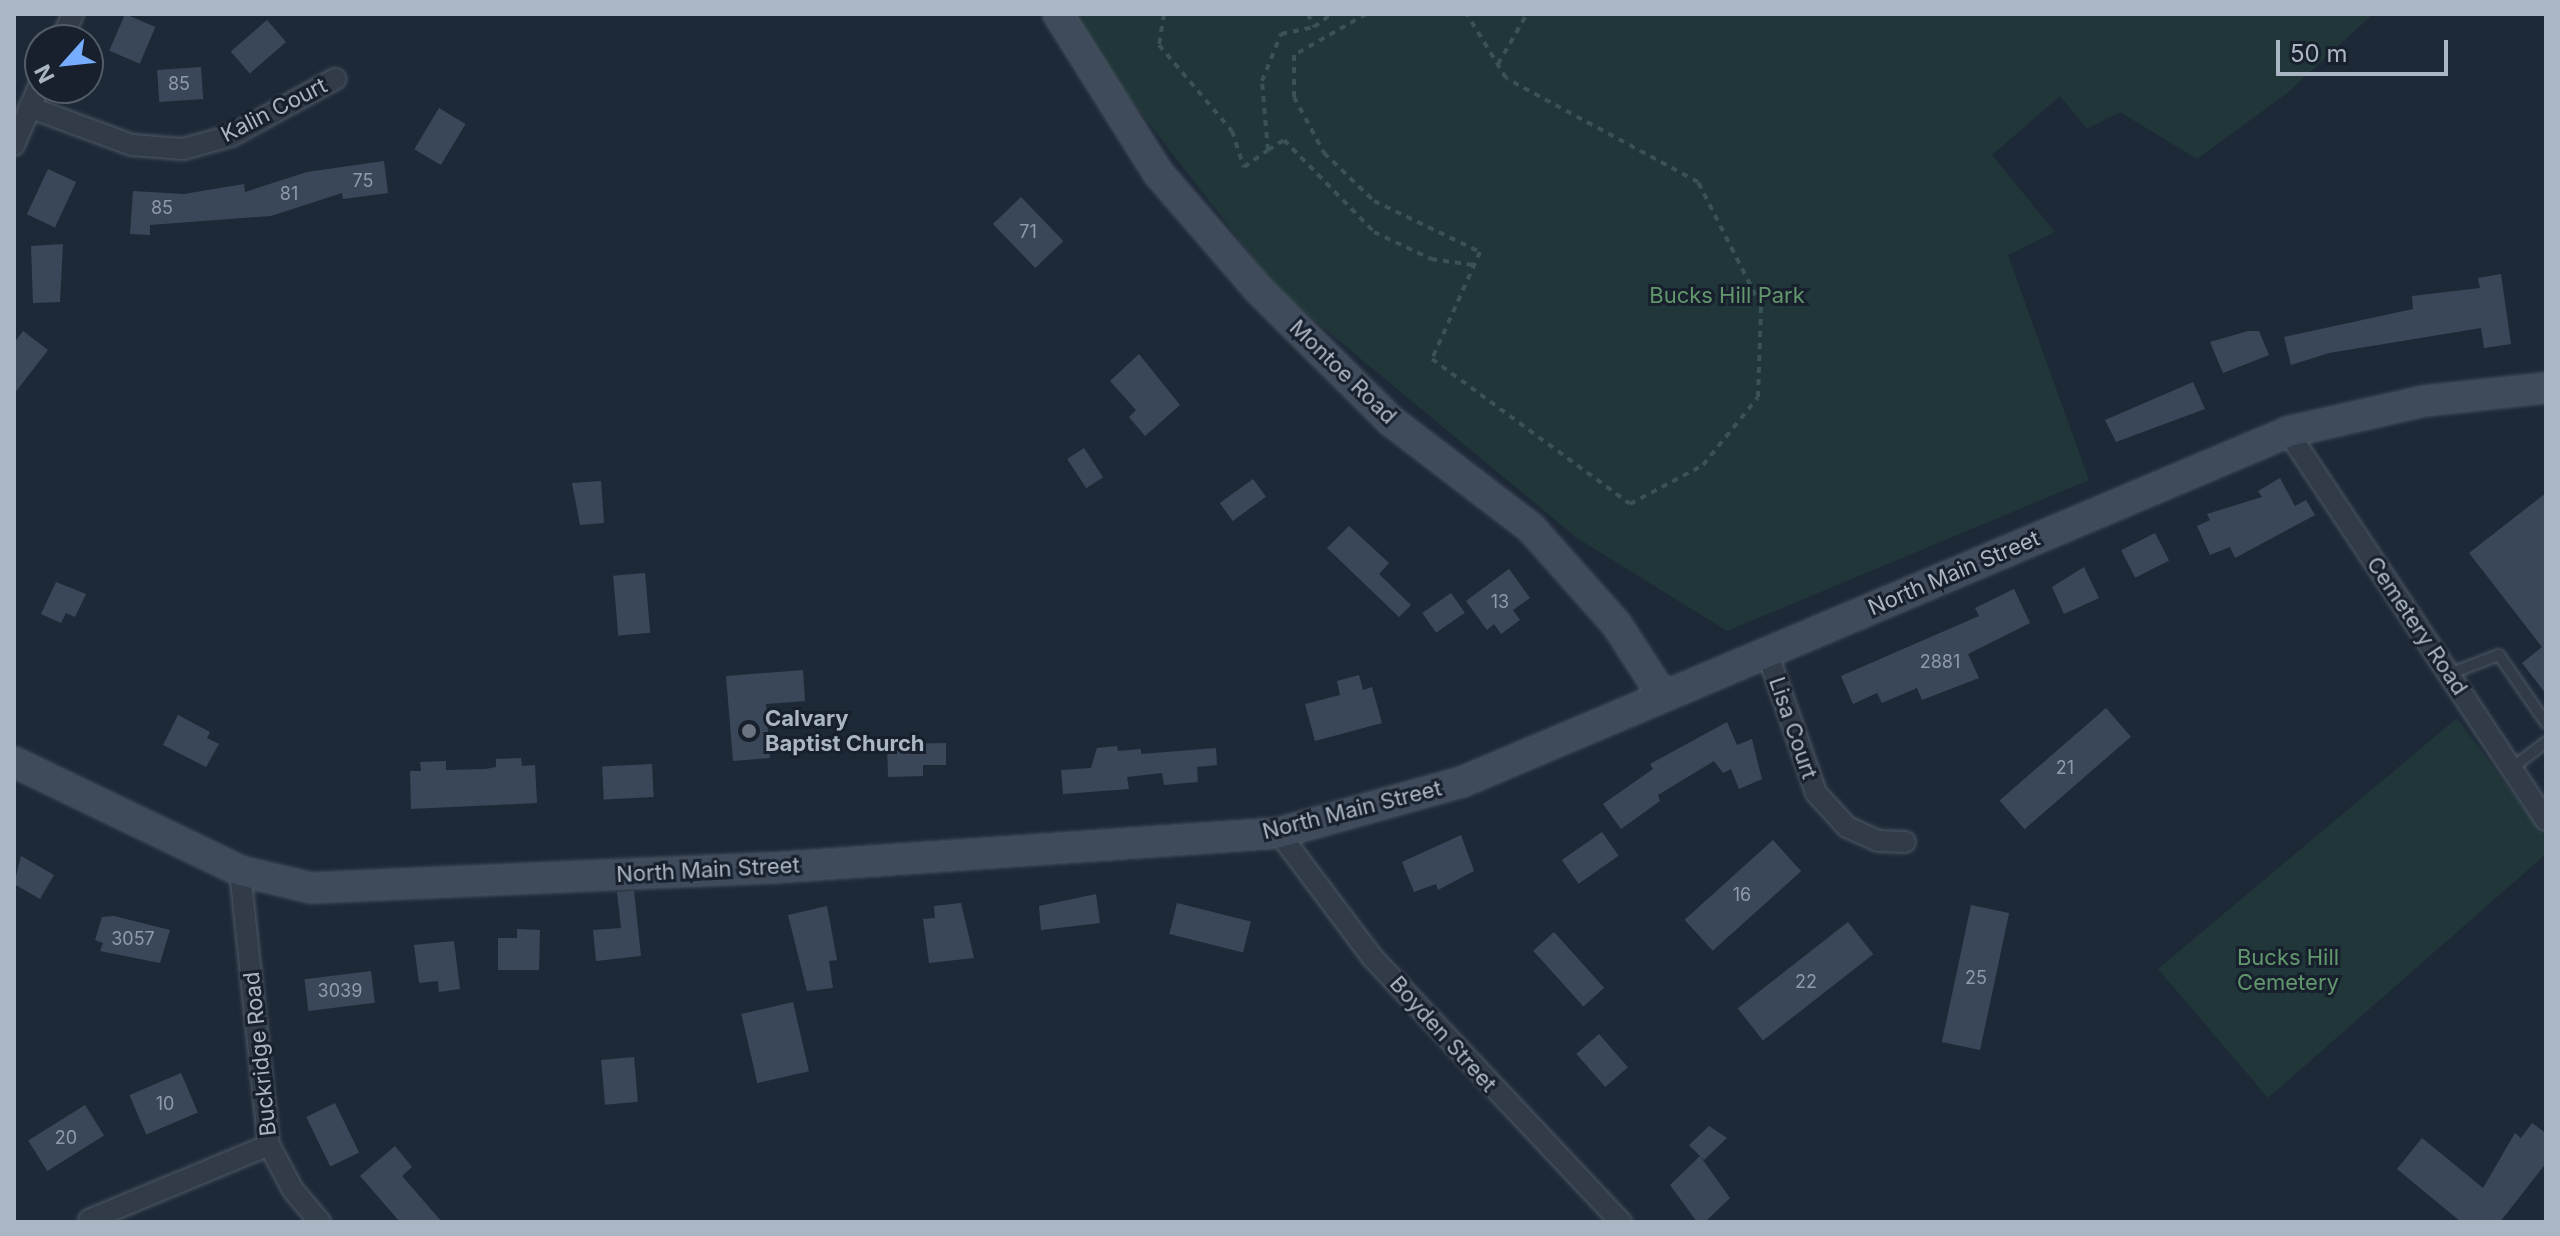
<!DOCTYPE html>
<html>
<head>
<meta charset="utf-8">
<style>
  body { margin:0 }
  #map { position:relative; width:2560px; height:1236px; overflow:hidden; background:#1e2938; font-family:Inter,sans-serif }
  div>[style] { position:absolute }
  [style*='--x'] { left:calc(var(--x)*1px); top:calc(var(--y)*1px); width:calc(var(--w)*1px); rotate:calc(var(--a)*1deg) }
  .green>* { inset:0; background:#203639 }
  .building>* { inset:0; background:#3a4758; transform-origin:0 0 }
  .path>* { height:4px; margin-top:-2px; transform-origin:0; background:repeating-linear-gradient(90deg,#3a5253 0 6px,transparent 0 12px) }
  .roads { filter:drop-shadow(0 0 2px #4f5966) drop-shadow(0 0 2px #4f5966) }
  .lane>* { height:10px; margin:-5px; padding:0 5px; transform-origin:5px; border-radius:5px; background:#323b48 }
  .street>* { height:20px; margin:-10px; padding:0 10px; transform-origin:10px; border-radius:10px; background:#323b48 }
  .secondary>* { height:28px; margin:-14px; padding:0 14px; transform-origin:14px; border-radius:14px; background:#3f4a5b }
  .dots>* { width:22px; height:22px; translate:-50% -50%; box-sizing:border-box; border:4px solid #17202c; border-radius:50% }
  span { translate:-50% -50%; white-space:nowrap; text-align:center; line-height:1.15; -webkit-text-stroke:6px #17202c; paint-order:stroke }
  .number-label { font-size:18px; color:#8f9aaa }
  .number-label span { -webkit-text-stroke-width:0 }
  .street-label { font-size:22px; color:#abb6c5 }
  .park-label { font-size:22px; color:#62976d }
  .poi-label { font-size:22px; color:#abb6c5; font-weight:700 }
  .left { translate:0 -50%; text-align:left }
  .frame { position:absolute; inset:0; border:16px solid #abb6c5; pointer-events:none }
  .north { position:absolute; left:24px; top:24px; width:80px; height:80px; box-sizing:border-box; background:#17202c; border:2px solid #525c69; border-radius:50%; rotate:243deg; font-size:22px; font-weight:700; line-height:32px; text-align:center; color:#abb6c5 }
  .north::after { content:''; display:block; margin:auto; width:28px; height:36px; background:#77adff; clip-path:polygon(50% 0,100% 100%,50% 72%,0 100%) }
  .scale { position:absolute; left:2276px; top:40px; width:172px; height:36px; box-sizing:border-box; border:4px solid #abb6c5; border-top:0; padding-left:10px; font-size:24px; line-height:28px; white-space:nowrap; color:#abb6c5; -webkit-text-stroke:6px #17202c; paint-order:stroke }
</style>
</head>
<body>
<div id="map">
  <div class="green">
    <i style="clip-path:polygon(1073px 14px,2373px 14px,2286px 94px,2197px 159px,2120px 112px,2087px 129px,2060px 96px,1992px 155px,2055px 232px,2008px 255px,2089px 480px,1727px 631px,1577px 538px,1279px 291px,1084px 40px)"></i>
    <i style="clip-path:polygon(2457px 718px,2546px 838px,2546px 854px,2268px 1098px,2158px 969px)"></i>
  </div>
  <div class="building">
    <i style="left:125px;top:14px;width:33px;height:40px;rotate:23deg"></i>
    <i style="left:267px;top:20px;width:29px;height:48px;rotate:49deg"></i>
    <i style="left:201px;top:67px;width:32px;height:44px;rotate:86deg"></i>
    <i style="left:439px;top:108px;width:31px;height:48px;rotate:31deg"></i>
    <i style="clip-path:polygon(384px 161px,388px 193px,343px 199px,342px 193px,271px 216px,150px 225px,150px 235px,130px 234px,133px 191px,184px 194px,244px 184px,245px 192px,307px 172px)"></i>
    <i style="left:48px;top:169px;width:31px;height:50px;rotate:25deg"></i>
    <i style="left:1021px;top:197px;width:61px;height:39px;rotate:46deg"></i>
    <i style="clip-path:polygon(63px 244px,60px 302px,33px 303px,31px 246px)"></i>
    <i style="clip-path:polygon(2501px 274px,2511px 344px,2484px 348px,2481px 328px,2329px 353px,2291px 365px,2284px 337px,2413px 309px,2412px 296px,2480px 288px,2478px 278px)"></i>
    <i style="clip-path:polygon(23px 331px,48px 350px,14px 394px,14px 343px)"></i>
    <i style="clip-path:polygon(2248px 331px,2259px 331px,2269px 355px,2223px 373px,2210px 342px)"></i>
    <i style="clip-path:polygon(1139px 354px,1180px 405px,1145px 436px,1129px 417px,1136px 410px,1110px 381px)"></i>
    <i style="clip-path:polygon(2193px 382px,2205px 409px,2116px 442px,2105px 420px)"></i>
    <i style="left:1084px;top:448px;width:35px;height:20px;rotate:57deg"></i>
    <i style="clip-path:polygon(2280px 478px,2295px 506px,2306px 500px,2315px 515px,2235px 558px,2230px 547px,2210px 555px,2197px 526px,2210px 520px,2207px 514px,2262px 497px,2258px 491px)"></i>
    <i style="left:1253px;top:479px;width:22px;height:41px;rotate:54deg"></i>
    <i style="clip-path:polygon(601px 481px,604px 523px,580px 525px,572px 483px)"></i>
    <i style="clip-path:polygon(2546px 493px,2546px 694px,2522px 663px,2542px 647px,2469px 553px)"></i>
    <i style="clip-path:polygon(1349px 526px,1389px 563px,1379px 574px,1411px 605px,1399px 617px,1327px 548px)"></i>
    <i style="left:2155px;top:533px;width:31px;height:38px;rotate:63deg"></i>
    <i style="clip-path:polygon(2084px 567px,2099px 598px,2064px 614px,2052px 587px)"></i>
    <i style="clip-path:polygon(1509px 569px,1530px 598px,1513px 610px,1520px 620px,1501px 634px,1494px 624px,1487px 630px,1466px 601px)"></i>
    <i style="left:645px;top:573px;width:60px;height:32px;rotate:85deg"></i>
    <i style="clip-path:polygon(56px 582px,86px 594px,75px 617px,66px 613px,61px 623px,41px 614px)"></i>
    <i style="clip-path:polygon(2014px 589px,2030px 623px,1968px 654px,1979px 678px,1922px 700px,1917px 688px,1882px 703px,1877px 693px,1853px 704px,1841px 676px,1979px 616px,1975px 608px)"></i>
    <i style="left:1451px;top:593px;width:24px;height:35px;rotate:55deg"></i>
    <i style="clip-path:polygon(803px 670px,805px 701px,766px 704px,770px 758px,733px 761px,726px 676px)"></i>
    <i style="clip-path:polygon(1359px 675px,1363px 690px,1372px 687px,1382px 723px,1315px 741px,1305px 704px,1340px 695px,1337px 681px)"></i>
    <i style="left:2106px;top:708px;width:38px;height:141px;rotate:49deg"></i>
    <i style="clip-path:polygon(178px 715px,210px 732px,207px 738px,219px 744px,206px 767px,163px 745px)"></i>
    <i style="clip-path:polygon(1727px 722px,1737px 745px,1752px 739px,1762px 779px,1739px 789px,1731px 769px,1723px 773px,1714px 761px,1658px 795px,1660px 801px,1621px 829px,1603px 804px,1653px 769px,1650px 764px)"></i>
    <i style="clip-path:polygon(946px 743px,946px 765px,923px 765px,923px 776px,888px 777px,887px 744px)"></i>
    <i style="clip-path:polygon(1117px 746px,1118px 751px,1141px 749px,1141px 754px,1216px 748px,1217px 765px,1197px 767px,1198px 782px,1164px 785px,1162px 773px,1127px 777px,1129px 789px,1063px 794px,1061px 770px,1091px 768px,1097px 748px)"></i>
    <i style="clip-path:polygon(521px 758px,522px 766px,535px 765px,537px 803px,411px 809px,410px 771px,421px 771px,420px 762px,446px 761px,446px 770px,486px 769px,496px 767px,496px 759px)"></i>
    <i style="left:652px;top:764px;width:33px;height:50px;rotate:87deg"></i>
    <i style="left:1602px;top:832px;width:29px;height:49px;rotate:55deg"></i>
    <i style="clip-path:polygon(1461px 835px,1474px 871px,1438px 890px,1436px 884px,1414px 892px,1402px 862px)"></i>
    <i style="left:1773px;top:840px;width:42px;height:119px;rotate:48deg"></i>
    <i style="clip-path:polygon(21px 856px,54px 875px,40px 899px,14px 884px)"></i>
    <i style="clip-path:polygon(634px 891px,641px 956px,596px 961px,593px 930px,621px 928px,617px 892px)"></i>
    <i style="clip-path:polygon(1096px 894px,1100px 923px,1041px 930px,1039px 906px)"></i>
    <i style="clip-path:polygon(961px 903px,974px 958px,929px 963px,923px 919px,935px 918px,934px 906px)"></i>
    <i style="left:1177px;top:903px;width:76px;height:32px;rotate:14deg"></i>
    <i style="left:1971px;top:905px;width:39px;height:140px;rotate:12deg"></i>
    <i style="clip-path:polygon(827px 906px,837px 960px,829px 961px,833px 988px,807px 991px,788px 915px)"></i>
    <i style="clip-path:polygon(114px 916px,170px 930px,160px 963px,100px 951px,103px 943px,95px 940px,102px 917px)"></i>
    <i style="left:1848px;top:922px;width:41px;height:140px;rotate:52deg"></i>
    <i style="clip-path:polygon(517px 929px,540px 930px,539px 970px,498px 970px,498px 938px,517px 938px)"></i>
    <i style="left:1554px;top:932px;width:75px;height:28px;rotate:48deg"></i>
    <i style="clip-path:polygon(454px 941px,460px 989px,439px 992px,438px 981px,419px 983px,414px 945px)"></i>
    <i style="left:371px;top:971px;width:32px;height:67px;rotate:83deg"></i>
    <i style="left:793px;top:1002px;width:71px;height:53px;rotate:77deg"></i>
    <i style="left:1599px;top:1034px;width:44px;height:30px;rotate:49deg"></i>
    <i style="left:634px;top:1057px;width:45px;height:33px;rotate:85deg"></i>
    <i style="left:181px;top:1073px;width:43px;height:56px;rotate:67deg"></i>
    <i style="left:335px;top:1103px;width:55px;height:32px;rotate:64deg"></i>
    <i style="left:85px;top:1105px;width:36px;height:67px;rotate:58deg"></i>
    <i style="clip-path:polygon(2532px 1123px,2546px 1133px,2546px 1163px,2500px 1222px,2461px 1222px,2397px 1169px,2422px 1138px,2483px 1188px,2515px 1133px,2521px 1138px)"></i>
    <i style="clip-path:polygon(1709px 1126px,1727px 1138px,1704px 1160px,1689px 1145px)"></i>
    <i style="clip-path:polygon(395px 1146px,412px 1167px,402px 1176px,442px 1222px,400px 1222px,360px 1176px)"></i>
    <i style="clip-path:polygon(1700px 1156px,1730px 1198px,1705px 1222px,1697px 1222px,1670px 1185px)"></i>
  </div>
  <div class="path">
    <i style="--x:1164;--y:14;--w:31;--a:99"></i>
    <i style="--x:1159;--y:45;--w:113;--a:49.7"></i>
    <i style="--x:1232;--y:131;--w:38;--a:72"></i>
    <i style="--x:1244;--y:167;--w:29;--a:-35"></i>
    <i style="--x:1268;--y:150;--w:69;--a:-95"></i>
    <i style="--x:1262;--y:81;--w:51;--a:-68"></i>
    <i style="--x:1281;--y:34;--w:34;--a:-12"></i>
    <i style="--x:1308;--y:14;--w:14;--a:65"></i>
    <i style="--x:1314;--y:27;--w:21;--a:-37"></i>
    <i style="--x:1366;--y:14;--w:83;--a:150.3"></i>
    <i style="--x:1294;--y:55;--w:42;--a:90"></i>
    <i style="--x:1294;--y:97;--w:64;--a:61.8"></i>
    <i style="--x:1324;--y:153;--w:69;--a:43.8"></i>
    <i style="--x:1374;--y:201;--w:118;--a:25.7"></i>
    <i style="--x:1480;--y:252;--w:117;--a:114.2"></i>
    <i style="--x:1432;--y:359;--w:245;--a:36.2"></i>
    <i style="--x:1630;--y:504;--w:83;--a:-28.1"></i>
    <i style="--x:1703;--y:465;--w:87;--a:-51"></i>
    <i style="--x:1758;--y:397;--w:91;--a:-88.1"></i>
    <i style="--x:1761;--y:306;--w:139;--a:-116.9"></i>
    <i style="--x:1698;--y:182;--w:218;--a:-151.6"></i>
    <i style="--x:1506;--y:78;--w:75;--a:-121.4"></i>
    <i style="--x:1498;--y:64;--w:58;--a:-59.9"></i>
    <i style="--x:1268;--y:150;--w:19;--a:-32"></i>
    <i style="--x:1284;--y:140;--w:129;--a:45.6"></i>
    <i style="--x:1374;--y:232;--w:63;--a:25.3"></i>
    <i style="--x:1431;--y:259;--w:43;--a:7.9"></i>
  </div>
  <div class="roads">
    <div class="lane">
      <i style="--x:2449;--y:674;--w:53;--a:-20.8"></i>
      <i style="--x:2499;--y:655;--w:83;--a:55.3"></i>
      <i style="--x:2512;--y:768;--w:43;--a:-37.4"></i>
    </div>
    <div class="street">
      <i style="--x:61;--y:40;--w:29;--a:-65"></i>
      <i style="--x:29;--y:107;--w:110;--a:20.3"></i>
      <i style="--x:132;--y:145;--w:51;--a:4.5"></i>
      <i style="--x:183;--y:149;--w:50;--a:-15.2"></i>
      <i style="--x:231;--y:136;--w:119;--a:-28.7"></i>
      <i style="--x:14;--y:145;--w:66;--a:-66.9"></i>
      <i style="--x:2288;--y:432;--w:466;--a:56.4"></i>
      <i style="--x:1767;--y:652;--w:149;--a:70.8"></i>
      <i style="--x:1816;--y:793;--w:46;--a:47.6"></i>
      <i style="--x:1847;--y:827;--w:34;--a:24"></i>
      <i style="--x:1878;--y:841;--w:27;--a:2"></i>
      <i style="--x:1279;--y:833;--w:155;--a:53.1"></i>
      <i style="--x:1372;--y:957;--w:364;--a:46.8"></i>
      <i style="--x:240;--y:871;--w:276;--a:84"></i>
      <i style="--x:269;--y:1145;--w:51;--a:61.9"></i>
      <i style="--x:293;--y:1190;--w:42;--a:49.8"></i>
      <i style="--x:89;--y:1220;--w:195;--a:-22.6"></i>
    </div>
    <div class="secondary">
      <i style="--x:1058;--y:14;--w:188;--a:57.8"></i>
      <i style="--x:1158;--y:173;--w:153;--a:49.2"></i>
      <i style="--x:1258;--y:289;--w:187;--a:44.8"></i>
      <i style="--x:1391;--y:421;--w:176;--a:37.4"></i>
      <i style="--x:1531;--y:528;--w:130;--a:48.4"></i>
      <i style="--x:1617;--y:625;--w:85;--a:57.1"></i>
      <i style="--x:14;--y:762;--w:251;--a:25.7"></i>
      <i style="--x:240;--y:871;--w:74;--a:13.3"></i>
      <i style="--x:312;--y:888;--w:460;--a:-2.5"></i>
      <i style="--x:772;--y:868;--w:508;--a:-3.95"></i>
      <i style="--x:1279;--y:833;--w:190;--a:-15.6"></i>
      <i style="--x:1462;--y:782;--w:897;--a:-22.96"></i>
      <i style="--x:2288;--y:432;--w:139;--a:-12.8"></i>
      <i style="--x:2424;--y:401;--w:123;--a:-6.1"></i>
    </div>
  </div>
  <div class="dots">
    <i style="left:749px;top:731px;background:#6b7280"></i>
  </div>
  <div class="number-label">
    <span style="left:179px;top:84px">85</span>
    <span style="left:363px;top:181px">75</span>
    <span style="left:289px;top:194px">81</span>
    <span style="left:162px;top:208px">85</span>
    <span style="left:1028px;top:232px">71</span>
    <span style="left:1500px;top:602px">13</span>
    <span style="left:1940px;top:662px">2881</span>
    <span style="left:2065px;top:768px">21</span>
    <span style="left:1742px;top:895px">16</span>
    <span style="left:133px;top:939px">3057</span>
    <span style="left:1976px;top:978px">25</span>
    <span style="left:1806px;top:982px">22</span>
    <span style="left:340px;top:991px">3039</span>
    <span style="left:165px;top:1104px">10</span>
    <span style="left:66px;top:1138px">20</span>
  </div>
  <div class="street-label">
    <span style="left:274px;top:110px;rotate:-27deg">Kalin Court</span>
    <span style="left:1343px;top:372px;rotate:44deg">Montoe Road</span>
    <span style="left:1954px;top:573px;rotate:-23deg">North Main Street</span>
    <span style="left:2417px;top:626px;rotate:56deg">Cemetery Road</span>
    <span style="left:1793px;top:728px;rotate:71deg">Lisa Court</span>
    <span style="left:1352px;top:810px;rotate:-14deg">North Main Street</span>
    <span style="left:708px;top:870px;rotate:-3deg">North Main Street</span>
    <span style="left:1443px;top:1034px;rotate:48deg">Boyden Street</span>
    <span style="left:260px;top:1054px;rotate:-96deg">Buckridge Road</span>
  </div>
  <div class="park-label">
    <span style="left:1727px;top:296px">Bucks Hill Park</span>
    <span style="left:2288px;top:970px">Bucks Hill<br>Cemetery</span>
  </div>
  <div class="poi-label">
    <span class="left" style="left:765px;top:731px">Calvary<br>Baptist Church</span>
  </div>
  <div class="frame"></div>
  <div class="north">N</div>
  <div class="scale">50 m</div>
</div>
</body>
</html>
